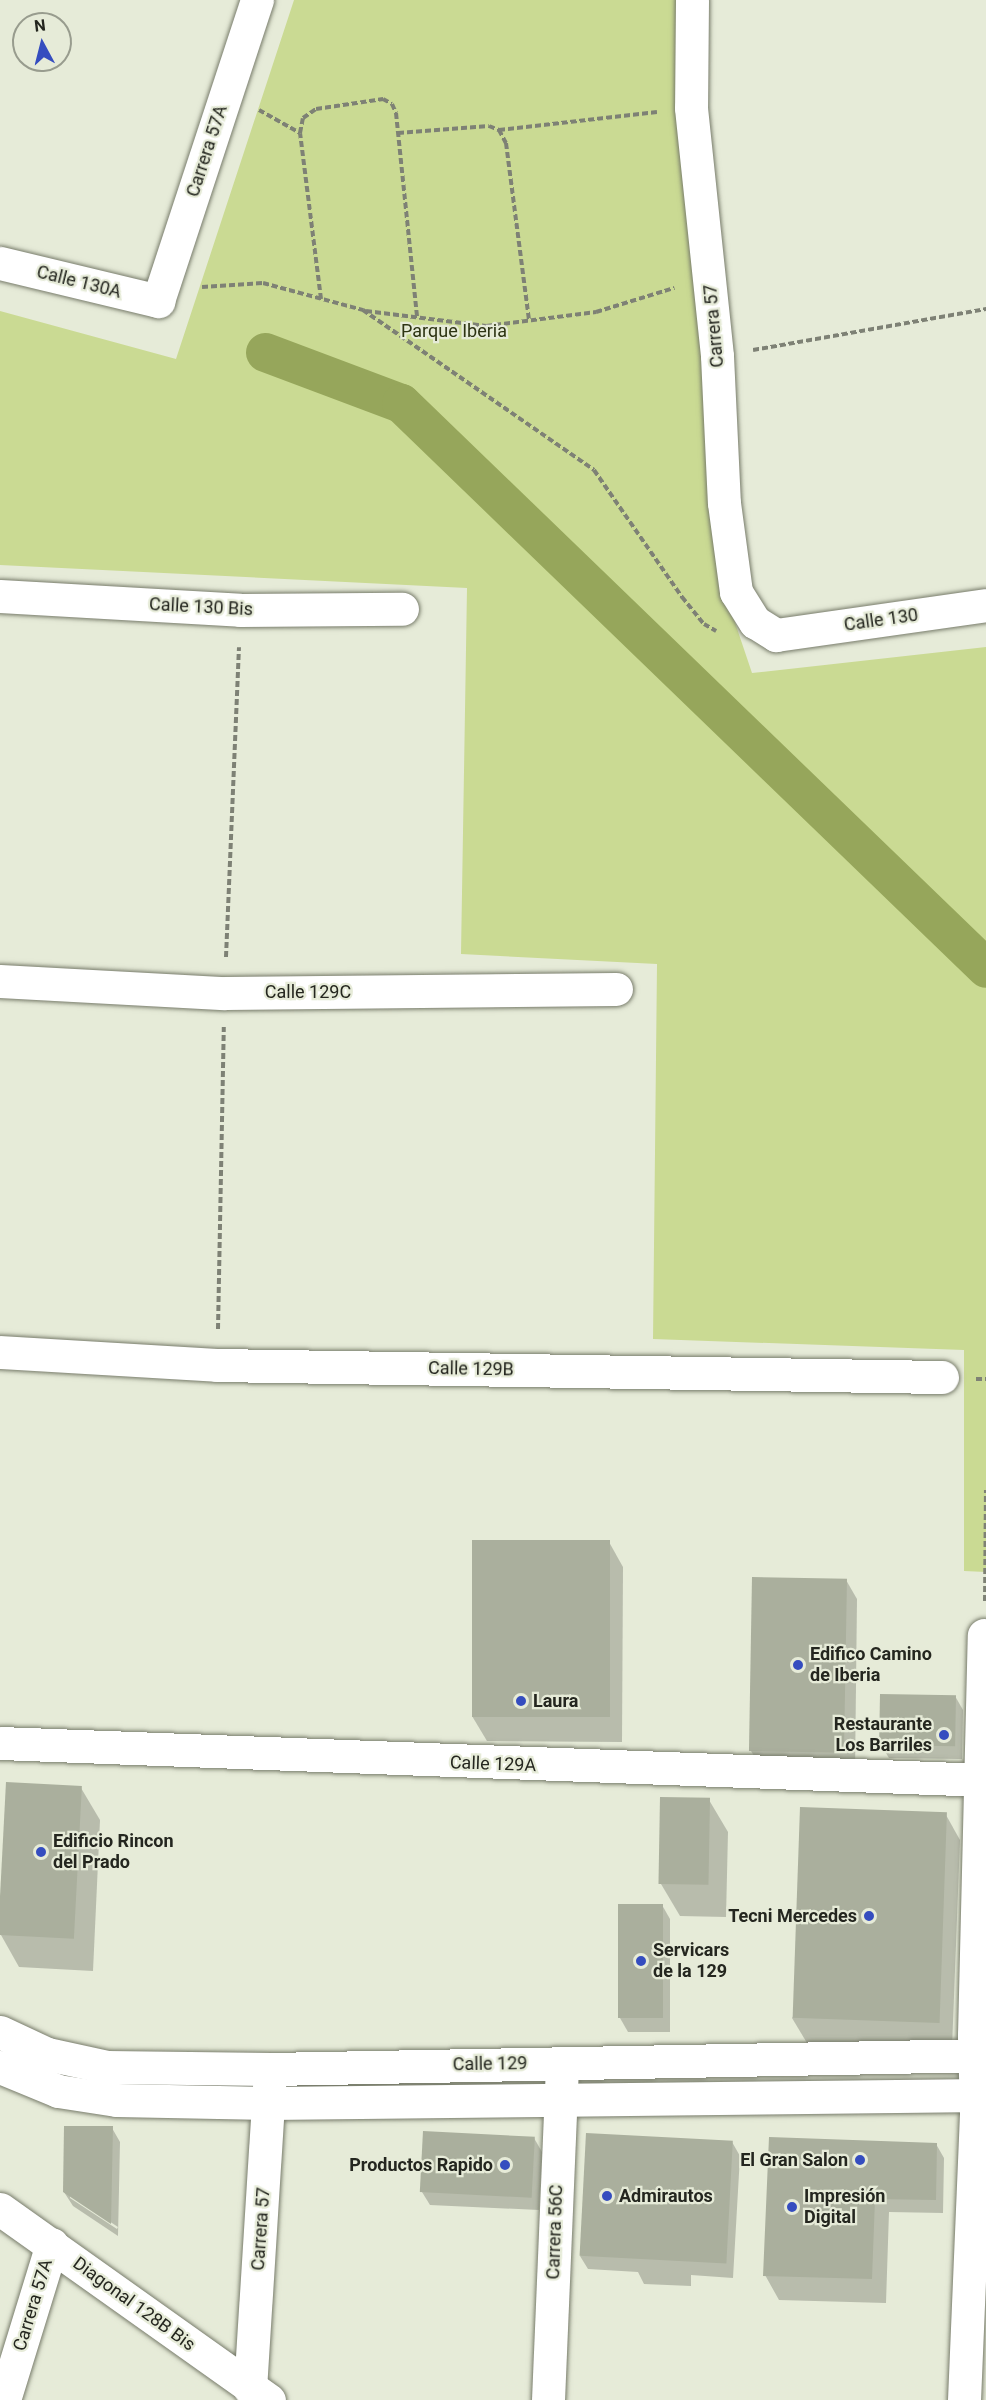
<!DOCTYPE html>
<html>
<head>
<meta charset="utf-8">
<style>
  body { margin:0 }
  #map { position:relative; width:986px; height:2400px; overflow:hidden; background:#e6ebd8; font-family:Roboto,sans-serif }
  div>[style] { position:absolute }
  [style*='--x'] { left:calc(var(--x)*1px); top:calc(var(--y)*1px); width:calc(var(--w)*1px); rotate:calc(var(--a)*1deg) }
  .green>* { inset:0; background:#cada93 }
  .shadow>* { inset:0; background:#0003 }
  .canal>* { height:39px; margin:-19.5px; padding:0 19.5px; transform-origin:19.5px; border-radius:19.5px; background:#96a65b }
  .building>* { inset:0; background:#aaaf9d; transform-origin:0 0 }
  .path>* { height:4px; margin-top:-2px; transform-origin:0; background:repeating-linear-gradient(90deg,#7e8175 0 6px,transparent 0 9px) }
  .roads { filter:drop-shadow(0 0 2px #787c6b) drop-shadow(0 0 2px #787c6b) }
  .street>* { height:33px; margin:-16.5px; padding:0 16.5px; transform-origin:16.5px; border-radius:16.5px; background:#fff }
  .secondary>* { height:33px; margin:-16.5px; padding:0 16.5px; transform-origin:16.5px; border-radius:16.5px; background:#fff }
  .dots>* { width:16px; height:16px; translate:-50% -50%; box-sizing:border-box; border:3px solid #e6ebd8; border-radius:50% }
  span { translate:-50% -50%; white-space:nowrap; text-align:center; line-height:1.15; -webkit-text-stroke:4.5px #e6ebd8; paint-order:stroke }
  .street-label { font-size:18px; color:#24261f }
  .park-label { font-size:18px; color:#2d3413 }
  .poi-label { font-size:18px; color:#24261f; font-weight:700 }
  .left { translate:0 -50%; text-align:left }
  .right { translate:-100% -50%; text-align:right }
  .north { position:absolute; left:12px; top:12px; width:60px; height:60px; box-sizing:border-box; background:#e6ebd8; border:2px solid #989c8e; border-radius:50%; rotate:353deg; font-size:16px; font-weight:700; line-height:24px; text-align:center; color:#24261f }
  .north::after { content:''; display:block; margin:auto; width:21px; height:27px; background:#354dbf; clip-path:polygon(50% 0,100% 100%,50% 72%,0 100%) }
</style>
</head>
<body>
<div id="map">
  <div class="green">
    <i style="clip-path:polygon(294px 0,694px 0,719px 575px,752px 673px,986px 647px,986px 1572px,964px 1571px,964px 1350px,653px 1339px,657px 964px,461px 954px,467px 588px,0 565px,0 311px,176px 359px)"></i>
  </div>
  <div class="shadow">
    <i style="clip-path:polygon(609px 1542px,623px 1567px,622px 1742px,487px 1741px,472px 1716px)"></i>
    <i style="clip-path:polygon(846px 1580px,857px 1599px,855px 1771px,763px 1770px,751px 1751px)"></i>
    <i style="clip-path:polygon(955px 1696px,963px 1710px,962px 1759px,889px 1758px,881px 1745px)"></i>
    <i style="clip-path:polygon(81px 1788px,100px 1820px,93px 1971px,19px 1967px,1px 1935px)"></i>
    <i style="clip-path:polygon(709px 1800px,728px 1832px,726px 1917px,680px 1916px,661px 1884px)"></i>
    <i style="clip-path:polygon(946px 1815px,960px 1840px,952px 2048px,807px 2043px,792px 2018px)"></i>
    <i style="clip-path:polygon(662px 1905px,670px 1919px,670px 2032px,628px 2032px,620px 2018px)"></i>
    <i style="clip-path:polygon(evenodd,112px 2128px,120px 2142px,118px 2236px,73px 2206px,64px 2192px,112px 2128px,70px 2195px,118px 2227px,117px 2229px,70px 2198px,70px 2195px)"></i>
    <i style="clip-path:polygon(534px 2138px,542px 2152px,539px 2210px,430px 2205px,422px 2192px)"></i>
    <i style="clip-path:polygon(732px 2142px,740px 2156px,733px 2278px,691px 2275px,691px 2286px,644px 2284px,638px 2272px,588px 2269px,580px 2256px)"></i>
    <i style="clip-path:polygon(936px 2144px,944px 2158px,943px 2213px,889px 2212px,886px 2303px,779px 2300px,765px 2275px)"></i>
  </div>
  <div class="canal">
    <i style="--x:265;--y:352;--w:145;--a:20.6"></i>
    <i style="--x:401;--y:403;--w:813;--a:44"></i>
  </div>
  <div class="building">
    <i style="left:472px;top:1540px;width:138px;height:177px"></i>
    <i style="left:752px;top:1577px;width:95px;height:174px;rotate:1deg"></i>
    <i style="left:880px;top:1694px;width:76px;height:51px;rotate:1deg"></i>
    <i style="left:6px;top:1782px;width:76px;height:153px;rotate:3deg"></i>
    <i style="left:660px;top:1797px;width:50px;height:87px;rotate:1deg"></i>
    <i style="left:800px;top:1807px;width:147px;height:211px;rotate:2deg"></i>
    <i style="left:618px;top:1904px;width:45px;height:114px"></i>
    <i style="clip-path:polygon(64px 2126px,113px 2126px,111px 2224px,63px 2192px)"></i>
    <i style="left:423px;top:2131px;width:112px;height:61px;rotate:3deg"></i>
    <i style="left:586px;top:2133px;width:147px;height:123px;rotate:3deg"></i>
    <i style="clip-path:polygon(769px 2137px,937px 2143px,936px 2200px,875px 2199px,872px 2279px,763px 2276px)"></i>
  </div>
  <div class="path">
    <i style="--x:259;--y:110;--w:47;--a:29.3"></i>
    <i style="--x:499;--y:130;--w:159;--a:-6.5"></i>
    <i style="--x:398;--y:133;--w:91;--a:-4.4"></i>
    <i style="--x:489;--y:126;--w:11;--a:22"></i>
    <i style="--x:499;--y:130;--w:15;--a:62"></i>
    <i style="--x:506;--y:143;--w:178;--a:82.6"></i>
    <i style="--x:202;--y:287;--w:61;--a:-3.8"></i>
    <i style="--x:263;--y:283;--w:104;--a:15.1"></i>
    <i style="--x:363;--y:310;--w:281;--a:34.7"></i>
    <i style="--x:594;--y:470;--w:155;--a:55.3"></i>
    <i style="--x:682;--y:597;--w:35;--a:51"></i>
    <i style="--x:704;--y:624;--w:14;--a:30"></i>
    <i style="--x:321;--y:299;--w:167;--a:-97.2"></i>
    <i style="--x:300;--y:133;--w:15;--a:-79"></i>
    <i style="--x:303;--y:118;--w:16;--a:-35"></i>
    <i style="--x:316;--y:109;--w:68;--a:-8.5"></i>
    <i style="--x:383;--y:99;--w:10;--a:29"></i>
    <i style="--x:392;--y:104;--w:10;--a:66"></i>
    <i style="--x:396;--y:113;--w:205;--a:84.1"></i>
    <i style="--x:366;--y:311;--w:121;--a:7.1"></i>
    <i style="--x:486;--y:326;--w:111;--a:-7.3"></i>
    <i style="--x:596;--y:312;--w:82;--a:-17.1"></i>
    <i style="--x:753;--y:350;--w:237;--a:-10"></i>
    <i style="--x:226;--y:957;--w:310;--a:-87.6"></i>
    <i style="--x:218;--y:1329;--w:302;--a:-88.9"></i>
    <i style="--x:976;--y:1379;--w:10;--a:0"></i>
    <i style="--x:985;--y:1601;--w:111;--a:-89.5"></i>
  </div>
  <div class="roads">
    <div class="street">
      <i style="--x:692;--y:0;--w:108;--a:90.5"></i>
      <i style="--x:691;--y:108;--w:249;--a:84"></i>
      <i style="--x:717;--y:356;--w:147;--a:87.3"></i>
      <i style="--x:724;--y:503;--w:90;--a:82.3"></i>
      <i style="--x:736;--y:592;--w:36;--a:58"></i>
      <i style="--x:755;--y:622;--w:25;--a:32"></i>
      <i style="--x:776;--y:635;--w:212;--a:-8.1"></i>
      <i style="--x:0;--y:263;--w:163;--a:13.5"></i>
      <i style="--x:158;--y:301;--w:317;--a:-71.8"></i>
      <i style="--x:0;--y:596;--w:240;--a:3.3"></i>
      <i style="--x:240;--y:610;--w:162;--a:-0.4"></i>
      <i style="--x:0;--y:981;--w:225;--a:3.1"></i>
      <i style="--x:225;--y:993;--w:391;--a:-0.6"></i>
      <i style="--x:0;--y:1352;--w:217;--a:3.4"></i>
      <i style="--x:217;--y:1365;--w:725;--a:0.95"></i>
      <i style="--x:0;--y:1743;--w:987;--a:2.15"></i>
      <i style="--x:250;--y:2389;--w:317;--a:-86.4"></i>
      <i style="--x:4;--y:2400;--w:163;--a:-72.9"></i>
      <i style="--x:548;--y:2400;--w:337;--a:-87.6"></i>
      <i style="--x:964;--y:2400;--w:287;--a:-87.6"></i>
      <i style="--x:976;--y:2113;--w:78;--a:-91.5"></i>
      <i style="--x:974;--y:2035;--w:400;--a:-88.6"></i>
    </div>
    <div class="secondary">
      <i style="--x:0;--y:2032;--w:52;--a:25.1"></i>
      <i style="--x:47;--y:2054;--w:61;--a:12.2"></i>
      <i style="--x:107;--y:2067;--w:164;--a:0.7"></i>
      <i style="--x:271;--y:2069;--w:715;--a:-1.12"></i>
      <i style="--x:0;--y:2067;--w:63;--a:22.5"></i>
      <i style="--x:58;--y:2091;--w:59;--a:8.8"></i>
      <i style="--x:116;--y:2100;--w:153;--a:1.1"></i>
      <i style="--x:269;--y:2103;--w:717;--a:-0.64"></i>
      <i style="--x:0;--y:2209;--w:330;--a:35.4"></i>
    </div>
  </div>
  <div class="dots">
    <i style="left:798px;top:1665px;background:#354dbf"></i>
    <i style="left:521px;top:1701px;background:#354dbf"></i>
    <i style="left:944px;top:1735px;background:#354dbf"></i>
    <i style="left:41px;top:1852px;background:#354dbf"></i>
    <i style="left:869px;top:1916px;background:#354dbf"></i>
    <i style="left:641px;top:1961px;background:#354dbf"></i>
    <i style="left:860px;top:2160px;background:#354dbf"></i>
    <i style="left:505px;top:2165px;background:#354dbf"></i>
    <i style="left:607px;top:2196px;background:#354dbf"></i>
    <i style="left:792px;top:2207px;background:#354dbf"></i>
  </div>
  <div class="street-label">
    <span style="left:207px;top:151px;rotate:-72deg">Carrera 57A</span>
    <span style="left:79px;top:282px;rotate:14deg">Calle 130A</span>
    <span style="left:714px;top:326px;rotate:-95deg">Carrera 57</span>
    <span style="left:201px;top:607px;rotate:3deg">Calle 130 Bis</span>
    <span style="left:881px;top:620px;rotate:-8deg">Calle 130</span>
    <span style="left:308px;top:992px">Calle 129C</span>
    <span style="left:471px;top:1369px;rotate:1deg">Calle 129B</span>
    <span style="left:493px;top:1764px;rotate:2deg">Calle 129A</span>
    <span style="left:490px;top:2064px;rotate:-1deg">Calle 129</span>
    <span style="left:261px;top:2229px;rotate:-86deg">Carrera 57</span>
    <span style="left:555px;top:2232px;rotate:-88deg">Carrera 56C</span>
    <span style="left:134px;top:2304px;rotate:36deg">Diagonal 128B Bis</span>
    <span style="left:33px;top:2305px;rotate:-73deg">Carrera 57A</span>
  </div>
  <div class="park-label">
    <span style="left:454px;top:331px">Parque Iberia</span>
  </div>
  <div class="poi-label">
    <span class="left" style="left:810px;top:1665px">Edifico Camino<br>de Iberia</span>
    <span class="left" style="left:533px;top:1701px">Laura</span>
    <span class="right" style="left:932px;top:1735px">Restaurante<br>Los Barriles</span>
    <span class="left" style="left:53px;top:1852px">Edificio Rincon<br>del Prado</span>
    <span class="right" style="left:857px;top:1916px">Tecni Mercedes</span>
    <span class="left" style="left:653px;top:1961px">Servicars<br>de la 129</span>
    <span class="right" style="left:848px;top:2160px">El Gran Salon</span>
    <span class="right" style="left:493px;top:2165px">Productos Rapido</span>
    <span class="left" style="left:619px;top:2196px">Admirautos</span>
    <span class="left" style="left:804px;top:2207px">Impresión<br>Digital</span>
  </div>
  <div class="north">N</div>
</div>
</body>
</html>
